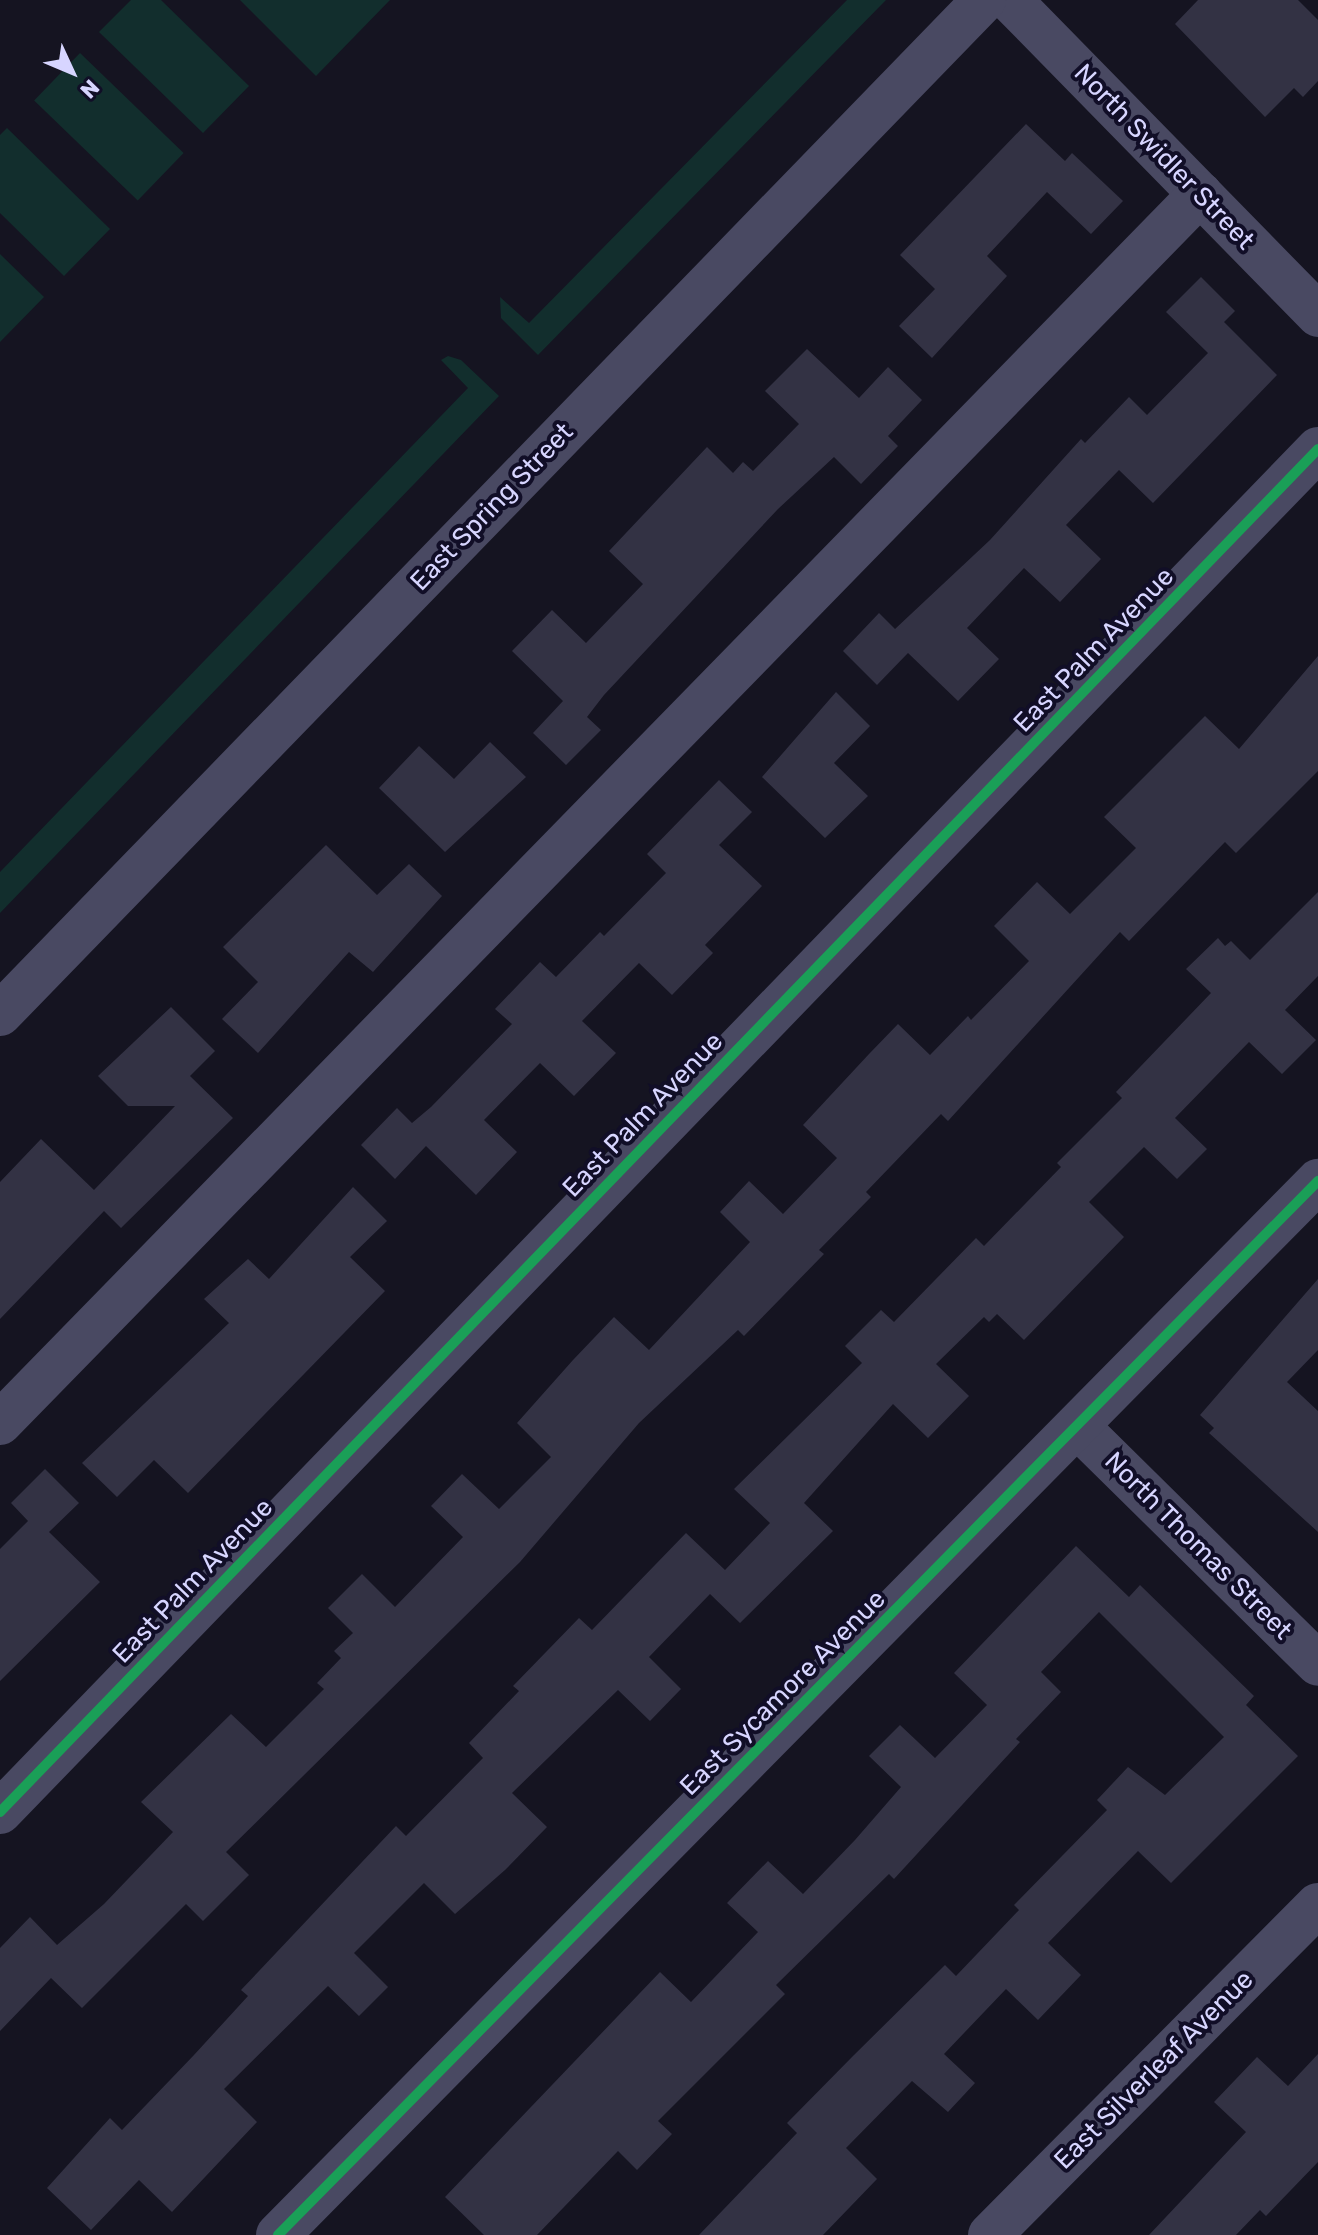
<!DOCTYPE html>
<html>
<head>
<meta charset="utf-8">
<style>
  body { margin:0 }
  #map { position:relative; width:1318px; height:2235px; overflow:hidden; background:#151421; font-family:Rubik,sans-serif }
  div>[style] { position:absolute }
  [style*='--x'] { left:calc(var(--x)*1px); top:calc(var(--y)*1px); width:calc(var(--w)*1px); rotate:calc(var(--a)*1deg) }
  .green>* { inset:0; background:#122e2d; transform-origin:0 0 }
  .building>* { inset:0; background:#333244 }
  .minor>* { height:44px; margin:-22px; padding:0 22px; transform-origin:22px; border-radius:22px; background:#494962 }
  .cycleway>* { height:10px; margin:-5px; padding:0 5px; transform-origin:5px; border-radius:5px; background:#1a9f57 }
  span { translate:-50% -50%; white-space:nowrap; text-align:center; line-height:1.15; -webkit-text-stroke:8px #110e27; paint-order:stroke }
  .street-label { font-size:26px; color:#d7d5ff }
  .north { position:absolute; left:32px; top:32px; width:80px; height:80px; -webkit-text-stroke:6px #110e27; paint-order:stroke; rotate:134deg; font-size:22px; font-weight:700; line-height:32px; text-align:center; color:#d7d5ff }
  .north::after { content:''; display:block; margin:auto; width:28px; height:36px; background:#d7d5ff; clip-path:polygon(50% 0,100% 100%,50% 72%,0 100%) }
</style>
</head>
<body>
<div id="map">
  <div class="green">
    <i style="clip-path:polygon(131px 0,161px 0,249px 86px,203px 133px,99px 32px)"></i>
    <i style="clip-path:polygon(240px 0,390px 0,316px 76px)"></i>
    <i style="clip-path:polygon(847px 0,886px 0,538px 355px,501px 318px,500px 297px,529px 323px)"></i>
    <i style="left:80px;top:53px;width:144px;height:66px;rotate:44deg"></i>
    <i style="clip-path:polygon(7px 128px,110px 229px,64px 276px,0 213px,0 135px)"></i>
    <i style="clip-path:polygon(0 254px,44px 297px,0 342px)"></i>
    <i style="clip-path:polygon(448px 356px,461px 360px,499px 396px,0 913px,0 872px,468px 388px,441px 360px)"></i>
  </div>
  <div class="building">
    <i style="clip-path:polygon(1198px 0,1298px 0,1318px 20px,1318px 81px,1303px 97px,1294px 88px,1265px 117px,1175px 24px)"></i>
    <i style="clip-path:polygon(1026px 124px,1065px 161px,1072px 153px,1123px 201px,1091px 234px,1047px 192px,987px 256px,1007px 276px,932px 358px,899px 326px,935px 289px,900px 255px)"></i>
    <i style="clip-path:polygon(1201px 277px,1235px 311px,1224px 322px,1277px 375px,1153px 503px,1119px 470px,1066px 525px,1101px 559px,1060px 602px,1024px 568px,967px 628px,999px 659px,958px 701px,908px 653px,877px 685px,843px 651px,879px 613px,895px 629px,990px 540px,1081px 439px,1085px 443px,1129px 397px,1147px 415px,1208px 353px,1166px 312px)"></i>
    <i style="clip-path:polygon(807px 349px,859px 398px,888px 367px,922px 400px,888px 436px,898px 446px,861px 484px,834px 457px,778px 509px,604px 695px,587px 717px,601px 730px,566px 765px,533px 733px,563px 701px,512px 651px,552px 610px,586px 643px,643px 584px,609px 551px,707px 447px,733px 473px,743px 462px,753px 471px,799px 424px,765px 391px)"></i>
    <i style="clip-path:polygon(1318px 656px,1318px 771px,1236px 853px,1225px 842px,1129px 941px,1120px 932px,948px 1121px,941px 1114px,866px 1192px,871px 1197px,819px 1250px,824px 1254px,744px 1336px,738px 1330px,639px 1423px,520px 1562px,226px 1852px,249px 1875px,203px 1921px,186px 1904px,82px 2008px,51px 1978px,0 2031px,0 1948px,30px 1917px,57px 1945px,104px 1904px,173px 1832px,141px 1802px,231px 1714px,266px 1747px,324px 1689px,317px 1683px,341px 1658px,334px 1651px,353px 1633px,328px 1608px,362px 1574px,395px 1607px,463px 1537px,431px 1506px,462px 1474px,499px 1509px,551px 1457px,517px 1423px,573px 1360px,614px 1317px,649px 1350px,750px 1242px,720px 1212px,749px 1181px,783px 1214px,837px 1158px,803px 1125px,869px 1054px,898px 1024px,930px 1055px,968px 1016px,971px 1020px,1029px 961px,994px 926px,1037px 882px,1070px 914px,1136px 848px,1104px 817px,1205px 716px,1239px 749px)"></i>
    <i style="clip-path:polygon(836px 692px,870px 726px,834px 763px,868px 796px,825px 838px,762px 777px)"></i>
    <i style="clip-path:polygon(490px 742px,526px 777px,445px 852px,379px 788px,419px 746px,454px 779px)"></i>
    <i style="clip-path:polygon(719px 780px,752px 812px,719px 845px,762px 886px,705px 945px,713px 953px,672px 995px,639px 963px,582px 1021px,616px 1053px,574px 1096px,540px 1063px,484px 1120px,517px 1152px,476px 1195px,426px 1146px,395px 1179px,361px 1145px,397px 1108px,412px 1123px,431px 1107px,512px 1024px,495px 1009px,540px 962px,556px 977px,600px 932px,604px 936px,666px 873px,647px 854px)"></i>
    <i style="clip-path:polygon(326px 845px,377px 895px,409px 864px,442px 896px,373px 972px,349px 952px,258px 1053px,222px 1019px,258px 982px,223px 947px)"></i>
    <i style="clip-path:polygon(1318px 892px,1318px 976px,1285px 1010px,1316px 1040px,1282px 1074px,1249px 1042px,1175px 1118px,1207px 1149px,1177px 1179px,1144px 1147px,1089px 1202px,1124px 1237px,1024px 1340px,997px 1314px,989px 1322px,984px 1317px,936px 1364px,969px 1396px,928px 1438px,893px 1404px,804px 1503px,833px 1531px,740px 1623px,710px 1594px,649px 1657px,681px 1689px,650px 1721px,618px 1690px,512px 1793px,547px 1827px,505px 1870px,455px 1914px,424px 1883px,354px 1953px,388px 1987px,359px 2016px,328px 1986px,224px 2089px,257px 2122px,172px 2212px,139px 2180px,91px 2230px,47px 2188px,110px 2118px,122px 2130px,194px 2055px,248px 1996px,241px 1990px,396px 1826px,406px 1836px,483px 1758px,469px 1743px,519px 1691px,513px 1686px,579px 1618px,592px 1630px,686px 1533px,725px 1570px,770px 1523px,734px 1489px,862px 1363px,845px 1346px,881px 1310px,894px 1322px,976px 1238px,984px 1246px,1061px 1167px,1057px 1163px,1122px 1098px,1116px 1092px,1211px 993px,1186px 969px,1218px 938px,1225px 946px,1231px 941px,1250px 960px)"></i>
    <i style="clip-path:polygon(171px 1007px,215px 1051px,190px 1076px,233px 1118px,121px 1228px,104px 1211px,0 1319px,0 1182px,41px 1139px,94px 1190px,175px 1106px,128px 1106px,98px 1076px)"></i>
    <i style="clip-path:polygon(353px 1187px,387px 1221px,350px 1257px,385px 1291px,188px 1493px,154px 1460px,117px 1497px,82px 1463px,229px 1323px,204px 1299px,248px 1259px,269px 1279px)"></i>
    <i style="clip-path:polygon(1318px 1279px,1318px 1350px,1287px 1382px,1318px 1411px,1318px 1532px,1209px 1433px,1214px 1428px,1200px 1415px)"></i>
    <i style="clip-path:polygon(45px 1469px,79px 1503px,49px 1532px,100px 1582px,0 1681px,0 1549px,28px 1521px,11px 1503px)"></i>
    <i style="clip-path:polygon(1076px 1546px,1129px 1597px,1140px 1585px,1254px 1696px,1246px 1705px,1298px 1756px,1171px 1883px,1138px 1851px,1048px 1943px,1081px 1975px,1038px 2020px,1006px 1989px,944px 2054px,975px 2083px,948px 2112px,912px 2081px,846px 2148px,877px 2179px,823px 2235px,699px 2235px,797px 2133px,787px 2123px,853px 2056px,945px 1965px,956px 1976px,1019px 1910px,1014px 1905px,1107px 1810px,1097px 1800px,1128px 1767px,1165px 1795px,1224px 1737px,1099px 1612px,1041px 1672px,1061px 1692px,1016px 1739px,1020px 1742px,894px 1879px,889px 1874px,776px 1985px,785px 1994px,658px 2121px,672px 2134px,637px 2170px,618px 2151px,537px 2235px,484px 2235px,445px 2197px,660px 1972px,691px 2002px,758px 1932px,727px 1903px,768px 1861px,803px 1894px,855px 1840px,901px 1787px,869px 1756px,900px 1725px,935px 1758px,987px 1705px,954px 1673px)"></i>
    <i style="clip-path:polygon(1318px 2054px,1318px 2162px,1266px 2216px,1260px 2210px,1236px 2235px,1149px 2235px,1246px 2132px,1214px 2102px,1257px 2057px,1288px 2086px)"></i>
  </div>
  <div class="minor">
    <i style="--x:1010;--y:0;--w:441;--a:45.6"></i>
    <i style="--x:0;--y:1014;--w:1413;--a:-45.86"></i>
    <i style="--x:0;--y:1423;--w:1718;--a:-45.68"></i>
    <i style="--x:1078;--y:1427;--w:337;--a:44.6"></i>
    <i style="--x:0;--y:1812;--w:1896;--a:-45.96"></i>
    <i style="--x:278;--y:2235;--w:1481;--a:-45.38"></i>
    <i style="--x:990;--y:2235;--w:465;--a:-45.2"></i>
  </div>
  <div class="cycleway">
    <i style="--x:0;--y:1812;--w:1896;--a:-45.96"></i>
    <i style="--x:278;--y:2235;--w:1481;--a:-45.38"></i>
  </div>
  <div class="street-label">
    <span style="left:1164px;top:157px;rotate:46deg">North Swidler Street</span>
    <span style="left:492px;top:507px;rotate:-46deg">East Spring Street</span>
    <span style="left:1094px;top:650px;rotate:-46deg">East Palm Avenue</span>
    <span style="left:643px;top:1115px;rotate:-46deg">East Palm Avenue</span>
    <span style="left:1198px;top:1546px;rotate:45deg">North Thomas Street</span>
    <span style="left:193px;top:1581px;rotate:-46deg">East Palm Avenue</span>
    <span style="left:783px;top:1693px;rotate:-45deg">East Sycamore Avenue</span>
    <span style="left:1154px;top:2070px;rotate:-45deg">East Silverleaf Avenue</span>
  </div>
  <div class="north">N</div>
</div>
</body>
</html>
